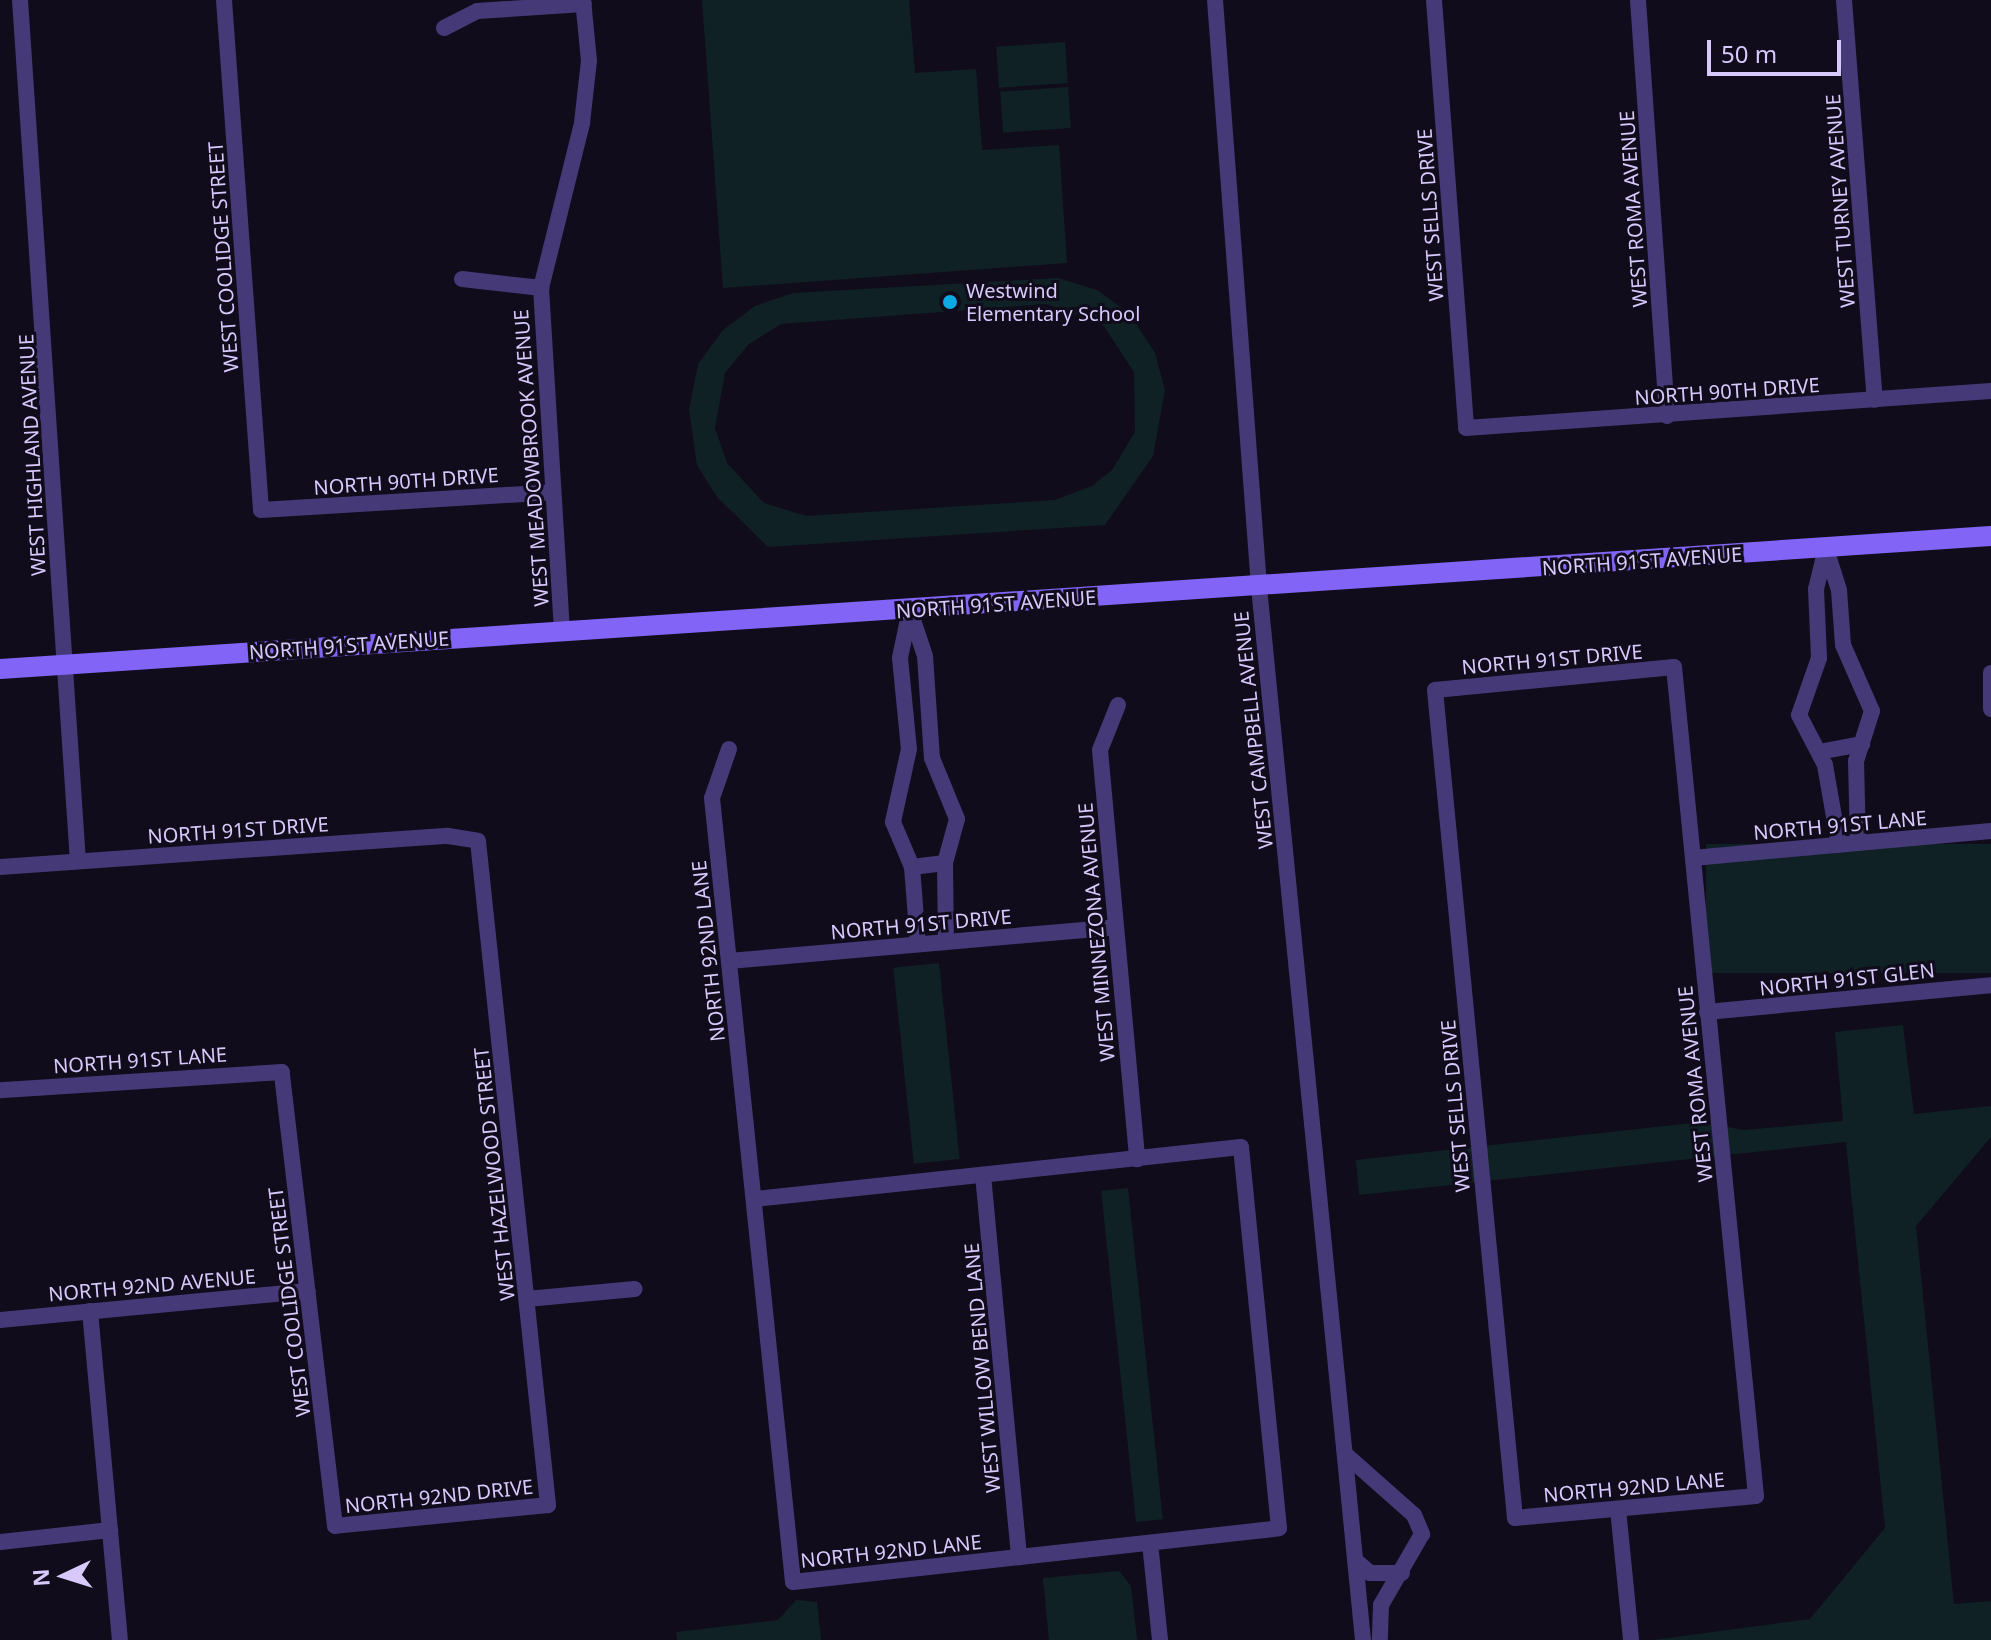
<!DOCTYPE html>
<html>
<head>
<meta charset="utf-8">
<style>
  body { margin:0 }
  #map { position:relative; width:1991px; height:1640px; overflow:hidden; background:#110c1b; font-family:"Noto Sans",sans-serif }
  div>[style] { position:absolute }
  [style*='--x'] { left:calc(var(--x)*1px); top:calc(var(--y)*1px); width:calc(var(--w)*1px); rotate:calc(var(--a)*1deg) }
  .green>* { inset:0; background:#0f2124; transform-origin:0 0 }
  .street>* { height:16px; margin:-8px; padding:0 8px; transform-origin:8px; border-radius:8px; background:#463977 }
  .secondary>* { height:20px; margin:-10px; padding:0 10px; transform-origin:10px; border-radius:10px; background:#8265f6 }
  .dots>* { width:22px; height:22px; translate:-50% -50%; box-sizing:border-box; border:4px solid #110c1b; border-radius:50% }
  span { translate:-50% -50%; white-space:nowrap; text-align:center; line-height:1.15; -webkit-text-stroke:6px #110c1b; paint-order:stroke }
  .street-label { font-size:20px; color:#d7c9fc }
  .poi-label { font-size:20px; color:#d7c9fc }
  .left { translate:0 -50%; text-align:left }
  .north { position:absolute; left:24px; top:1536px; width:80px; height:80px; -webkit-text-stroke:6px #110c1b; paint-order:stroke; rotate:266deg; font-size:22px; font-weight:700; line-height:32px; text-align:center; color:#d7c9fc }
  .north::after { content:''; display:block; margin:auto; width:28px; height:36px; background:#d7c9fc; clip-path:polygon(50% 0,100% 100%,50% 72%,0 100%) }
  .scale { position:absolute; left:1707px; top:40px; width:134px; height:36px; box-sizing:border-box; border:4px solid #d7c9fc; border-top:0; padding-left:10px; font-size:24px; line-height:28px; white-space:nowrap; color:#d7c9fc; -webkit-text-stroke:6px #110c1b; paint-order:stroke }
</style>
</head>
<body>
<div id="map">
  <div class="green">
    <i style="clip-path:polygon(702px 0,909px 0,915px 73px,976px 69px,982px 150px,1059px 145px,1067px 263px,723px 288px)"></i>
    <i style="left:1065px;top:42px;width:41px;height:69px;rotate:86deg"></i>
    <i style="left:1068px;top:87px;width:41px;height:68px;rotate:86deg"></i>
    <i style="clip-path:polygon(evenodd,1058px 278px,1097px 290px,1129px 313px,1155px 353px,1165px 390px,1153px 456px,1105px 525px,768px 547px,717px 497px,697px 465px,689px 409px,698px 364px,723px 330px,755px 306px,793px 293px,1058px 278px,1047px 304px,1103px 325px,1134px 372px,1135px 432px,1112px 470px,1092px 486px,1055px 500px,806px 516px,764px 503px,727px 463px,715px 428px,725px 373px,749px 344px,781px 324px,1047px 304px)"></i>
    <i style="left:1991px;top:844px;width:129px;height:285px;rotate:90deg"></i>
    <i style="left:939px;top:963px;width:197px;height:46px;rotate:84deg"></i>
    <i style="clip-path:polygon(1903px 1025px,1914px 1114px,1991px 1106px,1991px 1137px,1916px 1226px,1954px 1604px,1991px 1601px,1991px 1640px,1653px 1640px,1810px 1619px,1885px 1528px,1846px 1142px,1359px 1195px,1356px 1160px,1701px 1122px,1744px 1130px,1843px 1121px,1835px 1032px)"></i>
    <i style="left:1128px;top:1188px;width:333px;height:27px;rotate:84deg"></i>
    <i style="clip-path:polygon(1119px 1571px,1131px 1586px,1137px 1640px,1049px 1640px,1043px 1578px)"></i>
    <i style="clip-path:polygon(796px 1600px,817px 1602px,821px 1640px,677px 1640px,676px 1632px,778px 1620px)"></i>
  </div>
  <div class="street">
    <i style="--x:20;--y:0;--w:863;--a:86.15"></i>
    <i style="--x:224;--y:0;--w:511;--a:85.85"></i>
    <i style="--x:261;--y:510;--w:292;--a:-3.5"></i>
    <i style="--x:1215;--y:0;--w:589;--a:85.71"></i>
    <i style="--x:1259;--y:587;--w:1058;--a:84.36"></i>
    <i style="--x:1434;--y:0;--w:429;--a:85.7"></i>
    <i style="--x:1466;--y:428;--w:526;--a:-4.03"></i>
    <i style="--x:1638;--y:0;--w:417;--a:86"></i>
    <i style="--x:1844;--y:0;--w:401;--a:85.6"></i>
    <i style="--x:444;--y:28;--w:37;--a:-27"></i>
    <i style="--x:477;--y:11;--w:107;--a:-3.7"></i>
    <i style="--x:462;--y:279;--w:80;--a:6.5"></i>
    <i style="--x:1826;--y:548;--w:42;--a:103.7"></i>
    <i style="--x:1816;--y:589;--w:69;--a:87.5"></i>
    <i style="--x:1819;--y:658;--w:60;--a:109.3"></i>
    <i style="--x:1799;--y:715;--w:56;--a:62.5"></i>
    <i style="--x:1825;--y:765;--w:81;--a:80.1"></i>
    <i style="--x:1826;--y:549;--w:43;--a:72.4"></i>
    <i style="--x:1839;--y:590;--w:55;--a:85.8"></i>
    <i style="--x:1843;--y:645;--w:72;--a:66.3"></i>
    <i style="--x:1872;--y:711;--w:52;--a:107.7"></i>
    <i style="--x:1856;--y:761;--w:82;--a:88.6"></i>
    <i style="--x:910;--y:610;--w:49;--a:101.8"></i>
    <i style="--x:900;--y:658;--w:91;--a:84.4"></i>
    <i style="--x:909;--y:749;--w:75;--a:102.4"></i>
    <i style="--x:893;--y:822;--w:49;--a:67.1"></i>
    <i style="--x:912;--y:867;--w:77;--a:85.5"></i>
    <i style="--x:910;--y:611;--w:47;--a:71.6"></i>
    <i style="--x:925;--y:656;--w:102;--a:86.1"></i>
    <i style="--x:932;--y:758;--w:66;--a:67.7"></i>
    <i style="--x:957;--y:819;--w:46;--a:105.3"></i>
    <i style="--x:945;--y:863;--w:79;--a:89.3"></i>
    <i style="--x:562;--y:631;--w:344;--a:-93.5"></i>
    <i style="--x:541;--y:288;--w:170;--a:-76"></i>
    <i style="--x:582;--y:123;--w:62;--a:-83.6"></i>
    <i style="--x:589;--y:61;--w:61;--a:-95.6"></i>
    <i style="--x:1674;--y:667;--w:833;--a:84.35"></i>
    <i style="--x:1756;--y:1496;--w:242;--a:174.8"></i>
    <i style="--x:1515;--y:1518;--w:832;--a:-95.52"></i>
    <i style="--x:1435;--y:690;--w:240;--a:-5.5"></i>
    <i style="--x:1991;--y:673;--w:36;--a:90"></i>
    <i style="--x:1118;--y:705;--w:48;--a:111.8"></i>
    <i style="--x:1100;--y:750;--w:411;--a:84.8"></i>
    <i style="--x:729;--y:749;--w:52;--a:109.1"></i>
    <i style="--x:712;--y:798;--w:788;--a:84.1"></i>
    <i style="--x:793;--y:1582;--w:489;--a:-6.3"></i>
    <i style="--x:1279;--y:1528;--w:383;--a:-95.7"></i>
    <i style="--x:1241;--y:1147;--w:490;--a:173.9"></i>
    <i style="--x:1819;--y:752;--w:44;--a:-10.5"></i>
    <i style="--x:1693;--y:858;--w:299;--a:-5.2"></i>
    <i style="--x:0;--y:867;--w:449;--a:-4"></i>
    <i style="--x:448;--y:836;--w:30;--a:9"></i>
    <i style="--x:478;--y:841;--w:668;--a:83.98"></i>
    <i style="--x:548;--y:1505;--w:214;--a:174.4"></i>
    <i style="--x:335;--y:1526;--w:457;--a:-96.7"></i>
    <i style="--x:282;--y:1072;--w:283;--a:176.3"></i>
    <i style="--x:912;--y:867;--w:33;--a:-7"></i>
    <i style="--x:729;--y:961;--w:388;--a:-5"></i>
    <i style="--x:1707;--y:1012;--w:285;--a:-5.4"></i>
    <i style="--x:983;--y:1175;--w:384;--a:84.6"></i>
    <i style="--x:527;--y:1299;--w:108;--a:-5.3"></i>
    <i style="--x:90;--y:1311;--w:330;--a:84.8"></i>
    <i style="--x:0;--y:1320;--w:309;--a:-5.4"></i>
    <i style="--x:1345;--y:1454;--w:92;--a:41.5"></i>
    <i style="--x:1414;--y:1515;--w:21;--a:67"></i>
    <i style="--x:1422;--y:1534;--w:82;--a:120"></i>
    <i style="--x:1381;--y:1605;--w:35;--a:92"></i>
    <i style="--x:1618;--y:1509;--w:132;--a:84.3"></i>
    <i style="--x:0;--y:1542;--w:111;--a:-6.2"></i>
    <i style="--x:1150;--y:1543;--w:98;--a:84.1"></i>
    <i style="--x:1355;--y:1560;--w:20;--a:41"></i>
    <i style="--x:1370;--y:1573;--w:32;--a:0"></i>
  </div>
  <div class="secondary">
    <i style="--x:0;--y:669;--w:1995;--a:-3.82"></i>
  </div>
  <div class="dots">
    <i style="left:950px;top:302px;background:#0da9e3"></i>
  </div>
  <div class="street-label">
    <span style="left:1840px;top:201px;rotate:-94deg">WEST TURNEY AVENUE</span>
    <span style="left:1633px;top:209px;rotate:-94deg">WEST ROMA AVENUE</span>
    <span style="left:1430px;top:215px;rotate:-94deg">WEST SELLS DRIVE</span>
    <span style="left:223px;top:257px;rotate:-94deg">WEST COOLIDGE STREET</span>
    <span style="left:1727px;top:391px;rotate:-4deg">NORTH 90TH DRIVE</span>
    <span style="left:32px;top:455px;rotate:-93deg">WEST HIGHLAND AVENUE</span>
    <span style="left:531px;top:458px;rotate:-94deg">WEST MEADOWBROOK AVENUE</span>
    <span style="left:406px;top:481px;rotate:-4deg">NORTH 90TH DRIVE</span>
    <span style="left:1642px;top:561px;rotate:-4deg">NORTH 91ST AVENUE</span>
    <span style="left:996px;top:604px;rotate:-4deg">NORTH 91ST AVENUE</span>
    <span style="left:349px;top:645px;rotate:-4deg">NORTH 91ST AVENUE</span>
    <span style="left:1552px;top:659px;rotate:-5deg">NORTH 91ST DRIVE</span>
    <span style="left:1253px;top:730px;rotate:-96deg">WEST CAMPBELL AVENUE</span>
    <span style="left:1840px;top:825px;rotate:-5deg">NORTH 91ST LANE</span>
    <span style="left:238px;top:830px;rotate:-4deg">NORTH 91ST DRIVE</span>
    <span style="left:921px;top:924px;rotate:-5deg">NORTH 91ST DRIVE</span>
    <span style="left:1096px;top:932px;rotate:-95deg">WEST MINNEZONA AVENUE</span>
    <span style="left:708px;top:951px;rotate:-96deg">NORTH 92ND LANE</span>
    <span style="left:1847px;top:979px;rotate:-6deg">NORTH 91ST GLEN</span>
    <span style="left:140px;top:1060px;rotate:-4deg">NORTH 91ST LANE</span>
    <span style="left:1695px;top:1084px;rotate:-96deg">WEST ROMA AVENUE</span>
    <span style="left:1455px;top:1106px;rotate:-95deg">WEST SELLS DRIVE</span>
    <span style="left:494px;top:1174px;rotate:-96deg">WEST HAZELWOOD STREET</span>
    <span style="left:152px;top:1285px;rotate:-5deg">NORTH 92ND AVENUE</span>
    <span style="left:289px;top:1302px;rotate:-97deg">WEST COOLIDGE STREET</span>
    <span style="left:982px;top:1368px;rotate:-95deg">WEST WILLOW BEND LANE</span>
    <span style="left:1634px;top:1487px;rotate:-5deg">NORTH 92ND LANE</span>
    <span style="left:439px;top:1496px;rotate:-6deg">NORTH 92ND DRIVE</span>
    <span style="left:891px;top:1551px;rotate:-6deg">NORTH 92ND LANE</span>
  </div>
  <div class="poi-label">
    <span class="left" style="left:966px;top:302px">Westwind<br>Elementary School</span>
  </div>
  <div class="north">N</div>
  <div class="scale">50 m</div>
</div>
</body>
</html>
